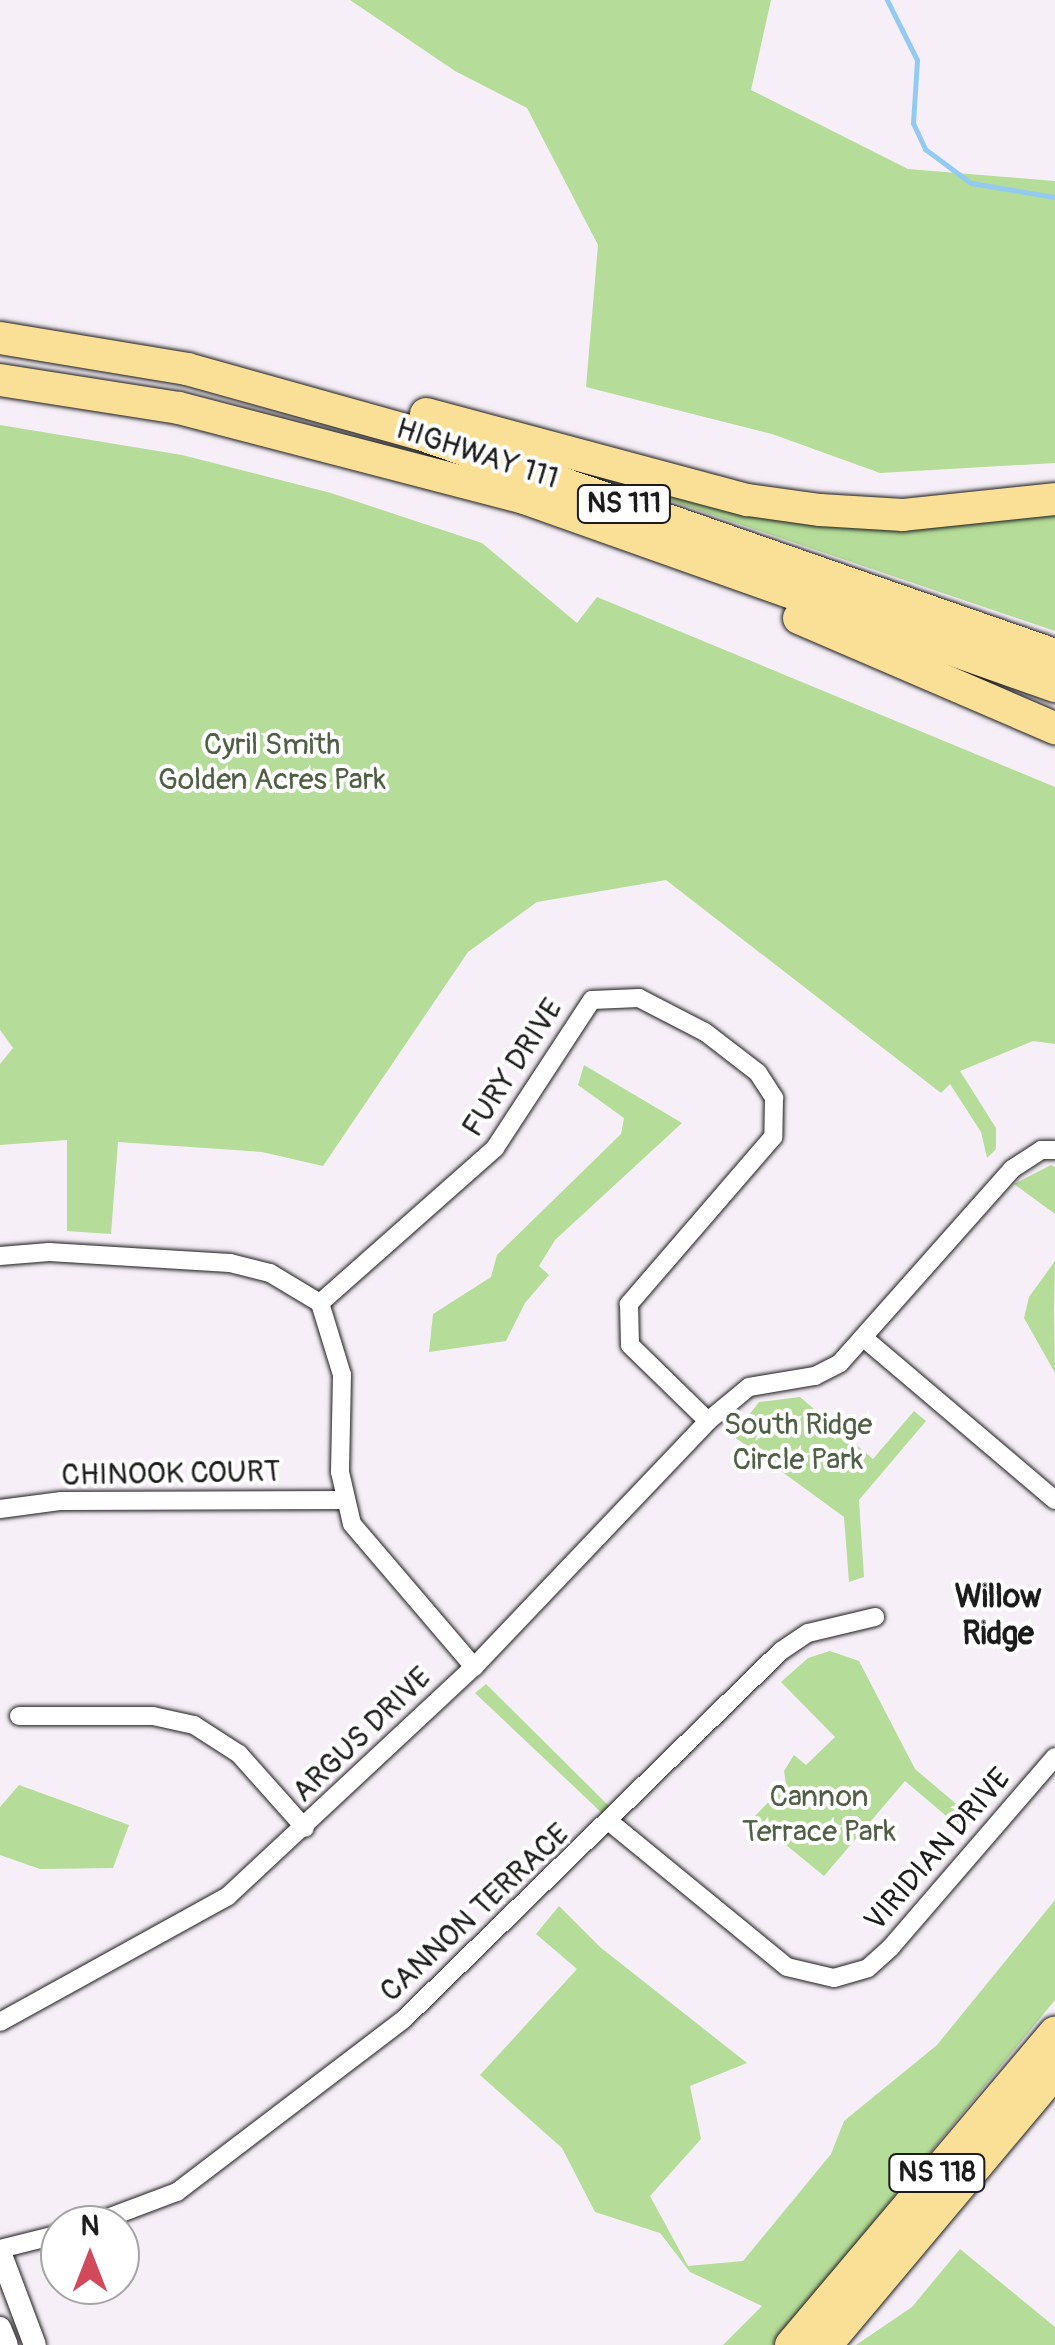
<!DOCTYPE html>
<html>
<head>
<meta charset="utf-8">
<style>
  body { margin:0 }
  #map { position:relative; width:1055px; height:2345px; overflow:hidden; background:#f6eff7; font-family:Pangolin,sans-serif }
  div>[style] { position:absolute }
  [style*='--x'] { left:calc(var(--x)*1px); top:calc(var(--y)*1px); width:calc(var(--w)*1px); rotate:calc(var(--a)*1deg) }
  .green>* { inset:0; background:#b5dc98 }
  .stream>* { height:5px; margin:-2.5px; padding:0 2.5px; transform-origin:2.5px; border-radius:2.5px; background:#93caf2 }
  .roads { filter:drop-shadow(0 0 2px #1c1c1c) drop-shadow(0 0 2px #1c1c1c) }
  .minor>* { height:18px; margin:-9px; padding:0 9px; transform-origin:9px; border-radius:9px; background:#fff }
  .tertiary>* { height:22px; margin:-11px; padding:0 11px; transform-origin:11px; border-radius:11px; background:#fff }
  .motorway>* { height:32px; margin:-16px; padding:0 16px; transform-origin:16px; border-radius:16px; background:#fadf96 }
  span { translate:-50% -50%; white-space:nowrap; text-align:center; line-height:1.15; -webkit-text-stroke:8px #fff; paint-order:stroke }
  .shield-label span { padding:2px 8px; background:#fff; border:2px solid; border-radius:8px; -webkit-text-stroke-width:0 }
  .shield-label { font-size:28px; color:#1c1c1c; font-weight:700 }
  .street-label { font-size:30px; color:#1c1c1c }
  .park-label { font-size:30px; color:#525f47 }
  .neighbourhood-label { font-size:32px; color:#1c1c1c; font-weight:700 }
  .north { position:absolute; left:40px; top:2205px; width:100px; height:100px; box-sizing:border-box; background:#fff; border:2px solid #a4a4a4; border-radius:50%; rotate:0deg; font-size:28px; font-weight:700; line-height:40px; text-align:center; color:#1c1c1c }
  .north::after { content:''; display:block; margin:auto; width:35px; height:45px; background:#d1495b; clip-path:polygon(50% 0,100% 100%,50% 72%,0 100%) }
</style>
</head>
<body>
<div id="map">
  <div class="green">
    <i style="clip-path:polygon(350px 0,771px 0,751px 90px,908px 169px,1055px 181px,1055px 463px,880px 473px,772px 434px,586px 387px,598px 245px,527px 108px,455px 71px)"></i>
    <i style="clip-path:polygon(0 425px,182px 455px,331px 493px,482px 543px,577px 623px,597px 597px,1055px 787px,1055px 1044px,1033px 1041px,960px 1071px,996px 1128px,996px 1149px,987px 1158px,981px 1132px,950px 1084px,941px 1093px,666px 880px,537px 902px,468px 952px,323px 1166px,262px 1152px,118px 1142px,111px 1234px,67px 1231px,67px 1140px,0 1145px,0 1064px,13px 1048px,0 1030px)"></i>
    <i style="clip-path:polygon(600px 477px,788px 506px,1055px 504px,1055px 631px)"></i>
    <i style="clip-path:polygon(584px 1065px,682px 1123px,555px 1240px,539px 1266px,549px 1275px,525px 1303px,506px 1341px,429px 1352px,433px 1314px,491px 1277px,497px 1255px,621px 1134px,624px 1118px,578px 1085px)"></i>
    <i style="clip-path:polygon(1051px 1165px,1055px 1167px,1055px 1214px,1014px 1184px)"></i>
    <i style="clip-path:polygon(1055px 1261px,1054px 1311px,1055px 1373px,1024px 1318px,1029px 1297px)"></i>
    <i style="clip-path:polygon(800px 1397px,873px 1459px,914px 1411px,926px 1421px,859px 1500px,864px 1577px,849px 1582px,844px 1517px,733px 1436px,759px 1402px)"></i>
    <i style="clip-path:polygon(830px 1651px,859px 1661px,915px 1769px,974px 1819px,964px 1831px,905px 1781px,824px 1876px,753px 1818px,786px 1784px,784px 1771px,794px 1755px,806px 1765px,835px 1737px,781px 1682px,808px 1658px)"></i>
    <i style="clip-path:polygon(486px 1684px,611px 1808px,603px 1814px,475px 1693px)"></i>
    <i style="clip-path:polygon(19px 1785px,129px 1825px,113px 1868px,40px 1869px,0 1855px,0 1807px)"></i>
    <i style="clip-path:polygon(1055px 1900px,1055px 2000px,773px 2345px,723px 2345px,762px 2306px,690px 2272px,660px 2233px,595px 2212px,562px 2148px,480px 2075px,577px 1969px,536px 1934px,559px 1906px,600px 1947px,747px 2063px,690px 2086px,701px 2139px,650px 2196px,688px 2266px,743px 2261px,831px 2154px,844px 2121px,937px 2045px)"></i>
    <i style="clip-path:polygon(960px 2249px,1055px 2327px,1055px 2345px,856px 2345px,912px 2307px)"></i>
  </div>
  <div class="stream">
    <i style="--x:887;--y:0;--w:67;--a:63.4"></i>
    <i style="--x:917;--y:60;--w:63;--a:93.6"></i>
    <i style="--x:913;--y:123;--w:29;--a:65"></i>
    <i style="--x:925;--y:149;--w:57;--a:36.5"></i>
    <i style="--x:971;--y:183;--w:85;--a:9.5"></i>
  </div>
  <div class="roads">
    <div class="minor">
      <i style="--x:0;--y:1256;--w:49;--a:-4.7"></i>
      <i style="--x:49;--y:1252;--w:181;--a:3.5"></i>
      <i style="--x:230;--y:1263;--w:41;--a:14"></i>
      <i style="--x:270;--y:1273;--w:58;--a:31"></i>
      <i style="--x:320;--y:1303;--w:75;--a:73"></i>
      <i style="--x:342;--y:1375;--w:97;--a:91.2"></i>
      <i style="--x:340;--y:1472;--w:53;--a:77"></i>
      <i style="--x:352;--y:1524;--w:188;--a:49.5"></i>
      <i style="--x:320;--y:1303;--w:234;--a:-41.5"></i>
      <i style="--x:495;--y:1148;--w:177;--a:-56.8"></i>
      <i style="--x:592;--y:1000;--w:47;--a:-2.4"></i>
      <i style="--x:639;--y:998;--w:74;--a:27.3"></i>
      <i style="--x:705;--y:1032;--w:67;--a:37.7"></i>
      <i style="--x:758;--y:1073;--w:30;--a:57"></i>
      <i style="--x:774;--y:1098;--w:39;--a:91"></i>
      <i style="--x:773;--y:1137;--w:221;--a:130.8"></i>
      <i style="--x:629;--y:1304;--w:41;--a:88.6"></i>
      <i style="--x:630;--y:1345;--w:109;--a:44.3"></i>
      <i style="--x:865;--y:1339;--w:249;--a:40.3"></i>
      <i style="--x:0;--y:1509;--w:62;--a:-7.5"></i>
      <i style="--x:61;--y:1501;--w:283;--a:-0.2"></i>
      <i style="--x:19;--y:1716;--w:134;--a:0"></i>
      <i style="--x:153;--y:1716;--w:42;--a:12.4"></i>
      <i style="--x:194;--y:1725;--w:54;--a:32.8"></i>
      <i style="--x:239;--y:1754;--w:99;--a:48.3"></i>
      <i style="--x:611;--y:1823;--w:227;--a:39.3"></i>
      <i style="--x:787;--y:1967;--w:48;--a:13.2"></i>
      <i style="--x:834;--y:1978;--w:35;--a:-16"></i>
      <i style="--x:868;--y:1968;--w:31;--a:-42"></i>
      <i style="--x:891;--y:1947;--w:251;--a:-49.2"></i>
      <i style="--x:0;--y:2022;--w:260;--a:-28.9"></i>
      <i style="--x:228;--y:1896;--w:336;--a:-43"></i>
      <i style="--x:474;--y:1667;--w:340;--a:-46.4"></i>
      <i style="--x:708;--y:1421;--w:53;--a:-39.7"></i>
      <i style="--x:749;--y:1387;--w:67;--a:-9.5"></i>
      <i style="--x:815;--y:1376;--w:28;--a:-27"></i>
      <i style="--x:840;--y:1363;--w:259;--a:-48.4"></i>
      <i style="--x:1012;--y:1169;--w:35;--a:-33"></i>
      <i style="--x:1041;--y:1150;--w:14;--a:0"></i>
      <i style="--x:89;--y:2225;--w:94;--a:-20.6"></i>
      <i style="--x:177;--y:2192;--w:285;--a:-37.3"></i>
      <i style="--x:404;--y:2019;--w:527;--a:-44.31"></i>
      <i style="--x:781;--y:1651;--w:32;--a:-34"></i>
      <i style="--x:808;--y:1633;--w:69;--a:-13.4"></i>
      <i style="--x:0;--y:2249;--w:62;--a:-14"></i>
    </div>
    <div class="tertiary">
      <i style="--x:0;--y:2252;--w:99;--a:69.4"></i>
      <i style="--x:0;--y:2328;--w:18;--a:68"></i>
    </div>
    <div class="motorway">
      <i style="--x:0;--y:338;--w:190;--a:9.4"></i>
      <i style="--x:187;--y:369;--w:242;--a:15.6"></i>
      <i style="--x:420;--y:434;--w:672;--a:19.19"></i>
      <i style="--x:0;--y:380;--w:181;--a:8.9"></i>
      <i style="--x:179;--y:408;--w:357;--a:14.6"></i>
      <i style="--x:524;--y:498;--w:563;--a:19.5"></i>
      <i style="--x:426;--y:414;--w:333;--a:15"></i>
      <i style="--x:748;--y:500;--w:73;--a:7.9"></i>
      <i style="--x:820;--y:510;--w:83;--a:3.4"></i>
      <i style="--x:903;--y:515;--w:153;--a:-6"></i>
      <i style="--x:799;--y:618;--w:279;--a:23.3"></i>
      <i style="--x:791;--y:2345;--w:409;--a:-49.8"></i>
      <i style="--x:826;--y:2345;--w:356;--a:-50"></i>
    </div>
  </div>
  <div class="shield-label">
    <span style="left:624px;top:504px">NS 111</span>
    <span style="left:937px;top:2173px">NS 118</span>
  </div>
  <div class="street-label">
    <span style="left:477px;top:454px;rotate:18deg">HIGHWAY 111</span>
    <span style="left:513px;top:1068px;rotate:-57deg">FURY DRIVE</span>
    <span style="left:171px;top:1474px;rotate:-1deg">CHINOOK COURT</span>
    <span style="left:362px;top:1735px;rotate:-44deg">ARGUS DRIVE</span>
    <span style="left:938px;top:1850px;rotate:-49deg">VIRIDIAN DRIVE</span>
    <span style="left:475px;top:1913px;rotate:-43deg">CANNON TERRACE</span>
  </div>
  <div class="park-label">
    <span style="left:272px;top:762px">Cyril Smith<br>Golden Acres Park</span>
    <span style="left:798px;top:1442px">South Ridge<br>Circle Park</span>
    <span style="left:819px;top:1814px">Cannon<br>Terrace Park</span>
  </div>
  <div class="neighbourhood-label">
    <span style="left:998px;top:1616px">Willow<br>Ridge</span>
  </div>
  <div class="north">N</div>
</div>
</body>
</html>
